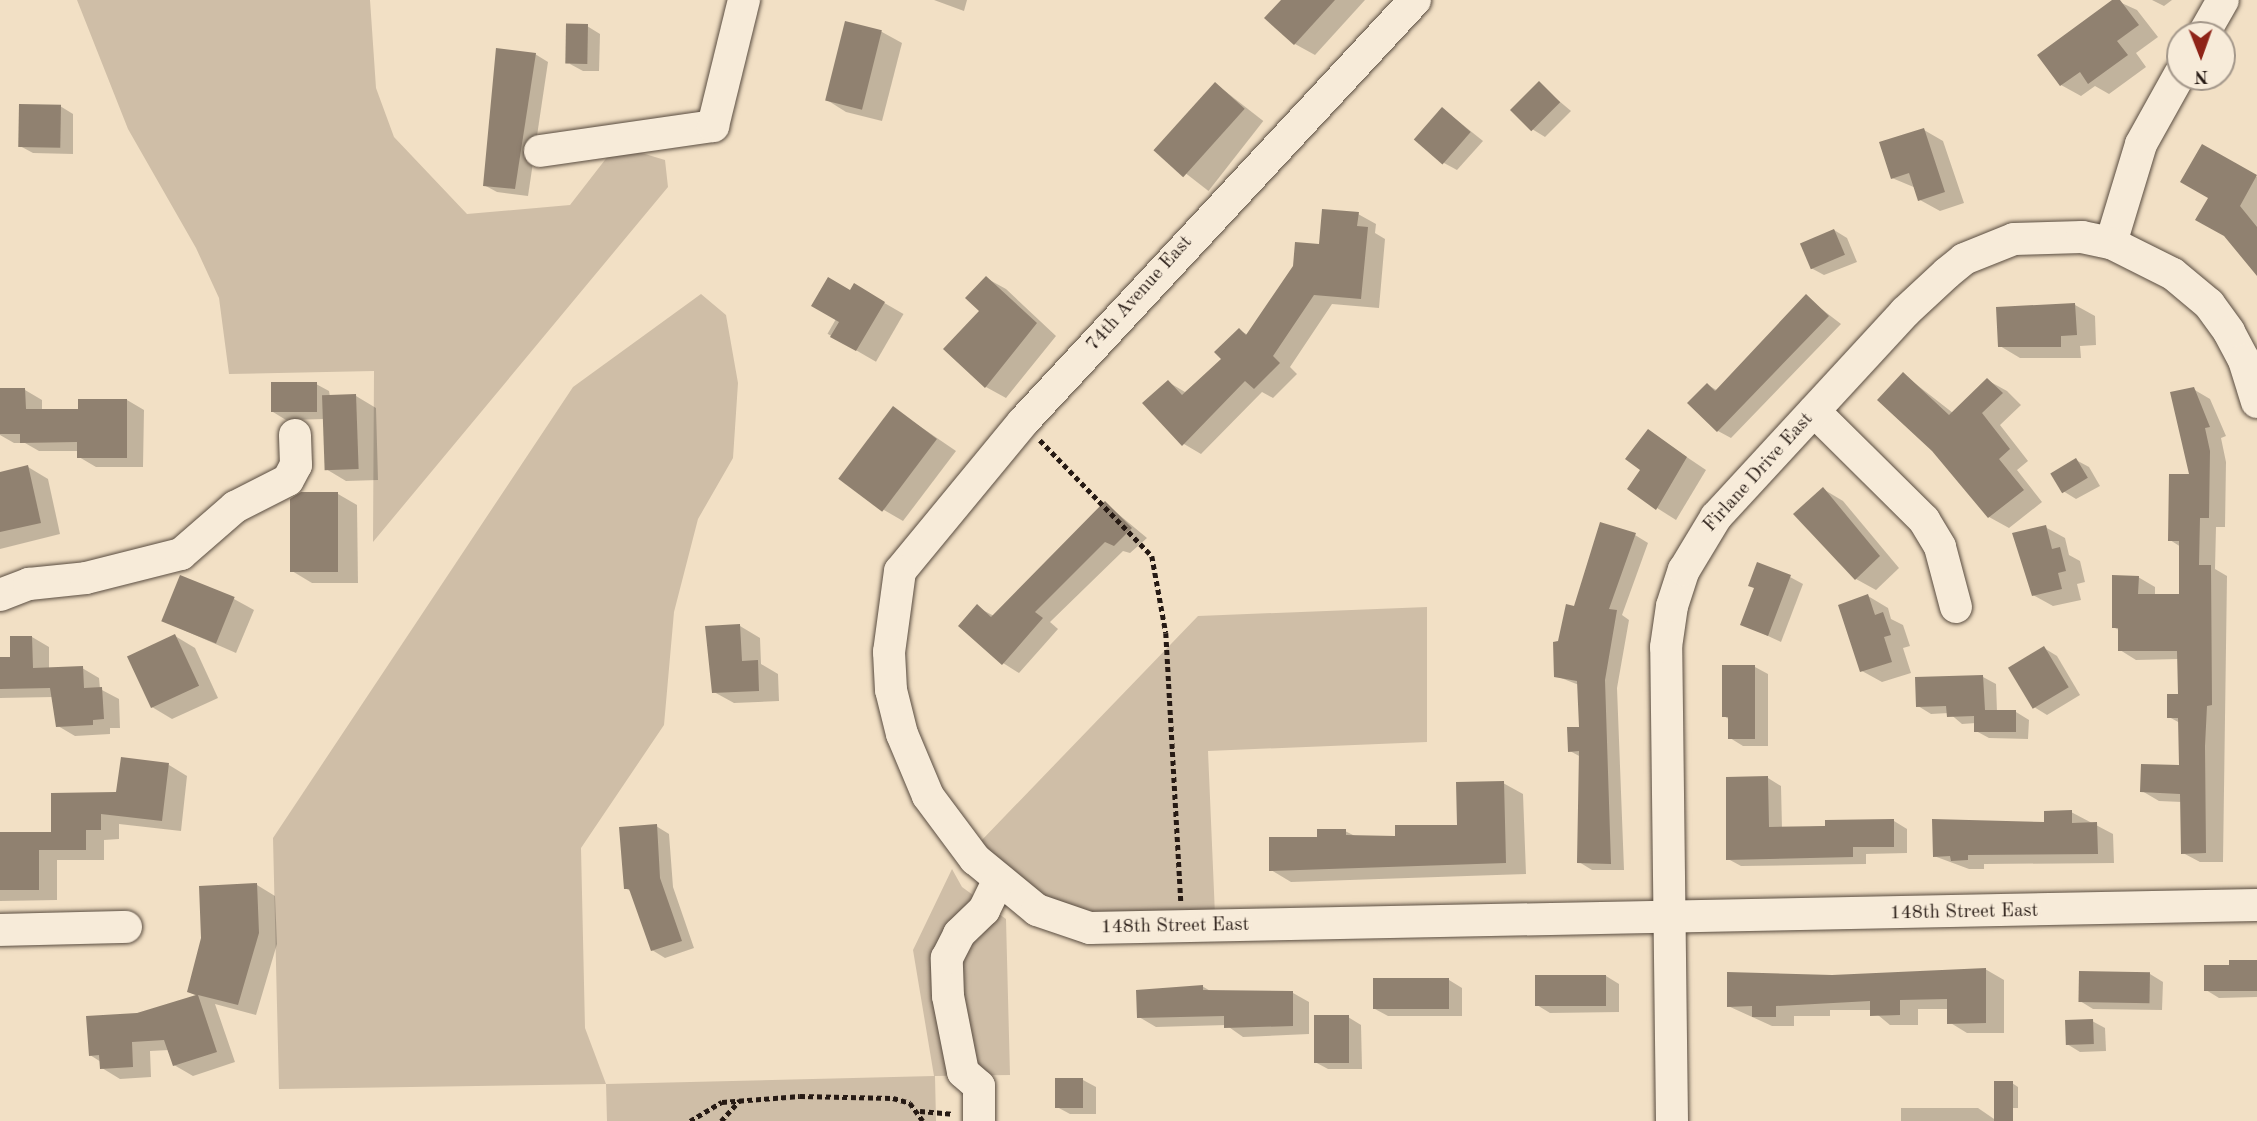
<!DOCTYPE html>
<html>
<head>
<meta charset="utf-8">
<style>
  body { margin:0 }
  #map { position:relative; width:2257px; height:1121px; overflow:hidden; background:#f2e0c5; font-family:"Old Standard TT",serif }
  div>[style] { position:absolute }
  [style*='--x'] { left:calc(var(--x)*1px); top:calc(var(--y)*1px); width:calc(var(--w)*1px); rotate:calc(var(--a)*1deg) }
  .green>* { inset:0; background:#cfbea7 }
  .shadow>* { inset:0; background:#0003; transform-origin:0 0 }
  .building>* { inset:0; background:#908170; transform-origin:0 0 }
  .path>* { height:4.5px; margin-top:-2.25px; transform-origin:0; background:repeating-linear-gradient(90deg,#261a14 0 5px,transparent 0 8.5px) }
  .roads { filter:drop-shadow(0 0 2px #594c40) drop-shadow(0 0 2px #594c40) }
  .minor>* { height:32px; margin:-16px; padding:0 16px; transform-origin:16px; border-radius:16px; background:#f7ebd9 }
  span { translate:-50% -50%; white-space:nowrap; text-align:center; line-height:1.15; -webkit-text-stroke:6px #f7ebd9; paint-order:stroke }
  .street-label { font-size:19px; color:#261a14 }
  .north { position:absolute; left:2166px; top:21px; width:70px; height:70px; box-sizing:border-box; background:#f7ebd9; border:2px solid #a3978a; border-radius:50%; rotate:179deg; font-size:19px; font-weight:700; line-height:28px; text-align:center; color:#261a14 }
  .north::after { content:''; display:block; margin:auto; width:24px; height:32px; background:#8f2418; clip-path:polygon(50% 0,100% 100%,50% 72%,0 100%) }
</style>
</head>
<body>
<div id="map">
  <div class="green">
    <i style="clip-path:polygon(77px 0,370px 0,376px 88px,394px 137px,467px 214px,570px 205px,608px 156px,635px 151px,665px 160px,668px 187px,373px 542px,374px 371px,229px 374px,219px 298px,196px 248px,128px 129px)"></i>
    <i style="clip-path:polygon(701px 294px,726px 315px,738px 383px,733px 458px,698px 519px,674px 612px,664px 725px,581px 848px,585px 1028px,606px 1084px,934px 1076px,913px 950px,952px 869px,962px 887px,1006px 919px,1010px 1075px,935px 1076px,936px 1121px,607px 1121px,606px 1084px,279px 1089px,273px 838px,573px 387px)"></i>
    <i style="clip-path:polygon(1427px 607px,1427px 742px,1208px 751px,1215px 915px,1094px 917px,1031px 895px,980px 842px,1198px 616px)"></i>
  </div>
  <div class="shadow">
    <i style="clip-path:polygon(934px 0,967px 0,964px 11px)"></i>
    <i style="clip-path:polygon(1283px 0,1365px 0,1315px 55px,1295px 44px)"></i>
    <i style="clip-path:polygon(2115px 0,2137px 10px,2158px 37px,2136px 53px,2146px 67px,2109px 94px,2095px 86px,2081px 96px,2061px 85px)"></i>
    <i style="clip-path:polygon(2152px 0,2172px 0,2164px 6px)"></i>
    <i style="clip-path:polygon(847px 23px,882px 32px,902px 43px,882px 121px,846px 112px,827px 100px)"></i>
    <i style="clip-path:polygon(587px 26px,600px 34px,599px 71px,583px 71px,570px 64px)"></i>
    <i style="clip-path:polygon(535px 54px,548px 62px,528px 196px,497px 192px,484px 185px)"></i>
    <i style="left:1216px;top:84px;width:60px;height:89px;rotate:38deg"></i>
    <i style="clip-path:polygon(1539px 84px,1571px 111px,1545px 137px,1532px 129px)"></i>
    <i style="clip-path:polygon(60px 106px,73px 114px,73px 154px,33px 153px,20px 146px)"></i>
    <i style="clip-path:polygon(1443px 109px,1483px 141px,1457px 170px,1444px 163px)"></i>
    <i style="clip-path:polygon(1924px 130px,1943px 141px,1964px 203px,1940px 211px,1920px 200px,1916px 188px,1892px 178px)"></i>
    <i style="clip-path:polygon(2203px 146px,2257px 177px,2257px 273px)"></i>
    <i style="clip-path:polygon(1358px 214px,1376px 224px,1375px 233px,1385px 239px,1379px 308px,1332px 304px,1290px 367px,1297px 374px,1273px 398px,1262px 392px,1201px 454px,1184px 444px,1168px 382px,1185px 392px,1224px 359px,1239px 330px,1248px 335px,1320px 246px)"></i>
    <i style="clip-path:polygon(1834px 230px,1847px 238px,1857px 262px,1824px 275px,1811px 268px)"></i>
    <i style="clip-path:polygon(986px 278px,1006px 289px,1056px 336px,1006px 398px,986px 387px,946px 349px,982px 311px)"></i>
    <i style="left:855px;top:286px;width:56px;height:55px;rotate:30deg"></i>
    <i style="clip-path:polygon(1806px 297px,1841px 324px,1731px 438px,1718px 431px,1690px 403px,1708px 385px,1718px 391px)"></i>
    <i style="clip-path:polygon(2075px 305px,2095px 316px,2096px 345px,2080px 346px,2081px 358px,2020px 358px,2000px 346px)"></i>
    <i style="clip-path:polygon(1903px 374px,1953px 413px,1987px 380px,2007px 391px,2021px 405px,2000px 425px,2028px 461px,2017px 470px,2042px 502px,2009px 528px,1989px 517px)"></i>
    <i style="clip-path:polygon(316px 384px,329px 391px,330px 397px,356px 396px,376px 408px,378px 480px,346px 481px,326px 469px,325px 419px,286px 420px,273px 412px)"></i>
    <i style="clip-path:polygon(2193px 389px,2210px 399px,2226px 436px,2221px 438px,2226px 462px,2225px 527px,2216px 527px,2215px 569px,2227px 576px,2223px 862px,2200px 862px,2183px 853px,2182px 802px,2159px 801px,2142px 791px,2181px 767px,2180px 723px,2169px 717px,2180px 696px,2179px 659px,2136px 660px,2120px 650px,2119px 630px,2113px 627px,2138px 577px,2155px 587px,2155px 596px,2181px 596px,2181px 547px,2170px 540px,2191px 476px)"></i>
    <i style="clip-path:polygon(0 390px,25px 390px,42px 400px,42px 411px,79px 411px,127px 400px,144px 410px,143px 467px,96px 467px,79px 457px,79px 451px,39px 451px,25px 443px,14px 443px,0 435px)"></i>
    <i style="clip-path:polygon(893px 408px,956px 451px,903px 521px,884px 510px)"></i>
    <i style="clip-path:polygon(1648px 431px,1706px 470px,1676px 520px,1657px 508px)"></i>
    <i style="clip-path:polygon(2076px 460px,2089px 467px,2100px 486px,2076px 499px,2063px 491px,2053px 473px)"></i>
    <i style="clip-path:polygon(28px 467px,48px 479px,60px 534px,0 549px,0 473px)"></i>
    <i style="clip-path:polygon(1823px 489px,1843px 501px,1899px 568px,1876px 590px,1856px 579px)"></i>
    <i style="clip-path:polygon(338px 494px,357px 505px,358px 583px,312px 583px,292px 571px)"></i>
    <i style="clip-path:polygon(1105px 503px,1147px 538px,1130px 553px,1123px 551px,1050px 622px,1058px 629px,1019px 673px,1003px 663px,977px 607px,994px 616px)"></i>
    <i style="clip-path:polygon(2045px 527px,2065px 538px,2069px 555px,2080px 561px,2085px 582px,2077px 584px,2081px 600px,2053px 606px,2033px 595px)"></i>
    <i style="clip-path:polygon(1635px 535px,1648px 543px,1622px 615px,1629px 620px,1617px 688px,1624px 870px,1592px 870px,1579px 862px,1581px 757px,1570px 751px,1581px 729px,1579px 685px,1556px 676px,1559px 643px,1575px 608px)"></i>
    <i style="clip-path:polygon(1790px 577px,1803px 584px,1781px 642px,1742px 624px)"></i>
    <i style="clip-path:polygon(1868px 596px,1888px 608px,1891px 619px,1903px 625px,1910px 646px,1903px 648px,1911px 673px,1882px 682px,1862px 671px)"></i>
    <i style="clip-path:polygon(234px 599px,254px 610px,236px 653px,163px 621px)"></i>
    <i style="clip-path:polygon(740px 626px,760px 638px,761px 664px,778px 674px,779px 701px,734px 703px,714px 692px)"></i>
    <i style="clip-path:polygon(175px 636px,195px 648px,218px 698px,172px 719px,152px 707px)"></i>
    <i style="clip-path:polygon(32px 637px,49px 647px,49px 670px,82px 668px,99px 678px,100px 689px,119px 699px,120px 728px,110px 728px,110px 734px,75px 736px,58px 726px,53px 697px,0 698px,0 659px,12px 659px)"></i>
    <i style="clip-path:polygon(2044px 648px,2057px 656px,2080px 695px,2047px 715px,2034px 707px)"></i>
    <i style="clip-path:polygon(1755px 667px,1768px 674px,1768px 746px,1743px 746px,1730px 738px,1730px 720px,1724px 716px)"></i>
    <i style="clip-path:polygon(1983px 677px,1996px 684px,1997px 712px,2016px 712px,2029px 720px,2028px 739px,1989px 738px,1976px 731px,1976px 723px,1962px 724px,1949px 713px,1931px 714px,1918px 706px)"></i>
    <i style="clip-path:polygon(169px 765px,187px 776px,181px 831px,119px 824px,119px 839px,104px 840px,104px 860px,57px 860px,57px 900px,0 901px,0 834px,53px 834px)"></i>
    <i style="clip-path:polygon(1768px 778px,1781px 786px,1782px 829px,1894px 821px,1907px 829px,1907px 853px,1866px 854px,1866px 864px,1741px 866px,1728px 859px)"></i>
    <i style="clip-path:polygon(1503px 783px,1523px 794px,1526px 874px,1291px 882px,1271px 870px,1319px 838px,1345px 831px,1357px 837px,1396px 838px,1459px 827px)"></i>
    <i style="clip-path:polygon(2071px 812px,2113px 834px,2114px 863px,1984px 864px,1984px 869px,1969px 869px,1934px 856px,2046px 824px)"></i>
    <i style="clip-path:polygon(656px 826px,669px 834px,673px 887px,694px 948px,665px 958px,652px 950px,632px 892px,625px 888px)"></i>
    <i style="clip-path:polygon(257px 885px,275px 896px,277px 944px,256px 1015px,215px 1004px,235px 1062px,193px 1076px,174px 1065px,169px 1050px,150px 1051px,151px 1077px,120px 1079px,102px 1068px,101px 1062px,90px 1055px,138px 1015px,197px 996px,189px 992px)"></i>
    <i style="clip-path:polygon(2257px 963px,2257px 997px,2219px 998px,2206px 990px,2206px 967px)"></i>
    <i style="clip-path:polygon(1985px 969px,2004px 980px,2004px 1033px,1967px 1033px,1949px 1022px,1949px 1009px,1918px 1009px,1918px 1025px,1890px 1025px,1872px 1010px,1830px 1010px,1830px 1016px,1794px 1016px,1794px 1026px,1772px 1026px,1728px 1006px,1832px 976px)"></i>
    <i style="clip-path:polygon(2150px 974px,2163px 982px,2162px 1010px,2093px 1009px,2080px 1001px)"></i>
    <i style="clip-path:polygon(1606px 976px,1619px 984px,1619px 1012px,1550px 1013px,1537px 1005px)"></i>
    <i style="clip-path:polygon(1449px 980px,1462px 988px,1462px 1016px,1388px 1016px,1375px 1009px)"></i>
    <i style="clip-path:polygon(1202px 986px,1212px 992px,1293px 993px,1309px 1002px,1309px 1034px,1243px 1037px,1226px 1025px,1156px 1027px,1139px 1017px)"></i>
    <i style="clip-path:polygon(1348px 1017px,1361px 1025px,1362px 1069px,1328px 1069px,1315px 1062px)"></i>
    <i style="clip-path:polygon(2092px 1021px,2105px 1028px,2106px 1051px,2080px 1052px,2067px 1044px)"></i>
    <i style="clip-path:polygon(1083px 1080px,1096px 1087px,1096px 1114px,1070px 1114px,1057px 1107px)"></i>
    <i style="clip-path:polygon(2012px 1083px,2018px 1087px,2018px 1108px,2001px 1108px)"></i>
    <i style="clip-path:polygon(1901px 1108px,1978px 1108px,1997px 1121px,1901px 1121px)"></i>
  </div>
  <div class="building">
    <i style="clip-path:polygon(1281px 0,1335px 0,1294px 45px,1264px 18px)"></i>
    <i style="clip-path:polygon(2112px 0,2120px 0,2139px 25px,2117px 41px,2128px 55px,2088px 84px,2080px 72px,2060px 86px,2037px 55px)"></i>
    <i style="left:845px;top:21px;width:38px;height:82px;rotate:14deg"></i>
    <i style="left:588px;top:24px;width:40px;height:22px;rotate:91deg"></i>
    <i style="clip-path:polygon(496px 48px,536px 53px,515px 189px,483px 186px)"></i>
    <i style="left:1539px;top:81px;width:30px;height:41px;rotate:45deg"></i>
    <i style="left:1215px;top:82px;width:40px;height:92px;rotate:42deg"></i>
    <i style="left:19px;top:104px;width:42px;height:43px;rotate:1deg"></i>
    <i style="left:1442px;top:107px;width:38px;height:43px;rotate:41deg"></i>
    <i style="clip-path:polygon(1924px 128px,1945px 192px,1918px 201px,1909px 173px,1891px 179px,1879px 142px)"></i>
    <i style="clip-path:polygon(2202px 144px,2257px 175px,2240px 206px,2257px 227px,2257px 276px,2224px 236px,2195px 220px,2208px 198px,2180px 182px)"></i>
    <i style="clip-path:polygon(1322px 209px,1359px 212px,1357px 226px,1368px 227px,1361px 299px,1314px 295px,1273px 356px,1280px 363px,1254px 389px,1245px 381px,1182px 446px,1142px 403px,1168px 380px,1182px 395px,1221px 359px,1214px 352px,1239px 328px,1246px 335px,1293px 266px,1295px 242px,1319px 244px)"></i>
    <i style="left:1834px;top:229px;width:28px;height:37px;rotate:67deg"></i>
    <i style="clip-path:polygon(986px 276px,1037px 323px,985px 388px,943px 349px,979px 311px,965px 298px)"></i>
    <i style="clip-path:polygon(828px 277px,850px 290px,854px 283px,885px 302px,856px 351px,830px 337px,839px 322px,811px 306px)"></i>
    <i style="clip-path:polygon(1806px 294px,1829px 316px,1717px 432px,1687px 403px,1707px 383px,1715px 391px)"></i>
    <i style="clip-path:polygon(2075px 303px,2077px 335px,2061px 336px,2061px 347px,1998px 347px,1996px 307px)"></i>
    <i style="clip-path:polygon(1903px 372px,1949px 415px,1987px 378px,2003px 393px,1982px 413px,2010px 449px,1999px 459px,2024px 490px,1988px 518px,1932px 451px,1877px 400px)"></i>
    <i style="left:317px;top:382px;width:30px;height:46px;rotate:90deg"></i>
    <i style="clip-path:polygon(2194px 387px,2210px 427px,2205px 428px,2210px 451px,2209px 518px,2200px 518px,2199px 565px,2211px 565px,2212px 705px,2207px 706px,2205px 746px,2206px 853px,2181px 854px,2180px 794px,2140px 792px,2141px 764px,2179px 765px,2178px 718px,2167px 718px,2167px 694px,2178px 694px,2177px 651px,2118px 651px,2118px 628px,2112px 628px,2112px 575px,2139px 576px,2138px 594px,2179px 594px,2179px 541px,2168px 541px,2169px 474px,2189px 474px,2170px 392px)"></i>
    <i style="clip-path:polygon(0 388px,25px 388px,26px 409px,78px 409px,78px 399px,127px 399px,127px 458px,77px 458px,77px 442px,20px 443px,20px 434px,0 434px)"></i>
    <i style="left:356px;top:394px;width:75px;height:34px;rotate:88deg"></i>
    <i style="left:893px;top:406px;width:55px;height:91px;rotate:37deg"></i>
    <i style="clip-path:polygon(1648px 429px,1687px 457px,1656px 510px,1627px 489px,1640px 470px,1625px 459px)"></i>
    <i style="left:2076px;top:458px;width:23px;height:30px;rotate:59deg"></i>
    <i style="clip-path:polygon(28px 465px,41px 523px,0 532px,0 472px)"></i>
    <i style="clip-path:polygon(1823px 487px,1880px 556px,1855px 580px,1793px 514px)"></i>
    <i style="clip-path:polygon(301px 492px,338px 492px,338px 572px,290px 572px,290px 499px)"></i>
    <i style="clip-path:polygon(1105px 501px,1132px 528px,1114px 546px,1105px 542px,1035px 612px,1043px 618px,1002px 665px,958px 626px,977px 604px,991px 617px)"></i>
    <i style="clip-path:polygon(1600px 522px,1636px 533px,1609px 609px,1617px 610px,1605px 680px,1611px 864px,1577px 863px,1579px 751px,1568px 752px,1567px 727px,1579px 727px,1577px 681px,1554px 677px,1553px 642px,1558px 641px,1566px 604px,1574px 606px)"></i>
    <i style="clip-path:polygon(2046px 525px,2052px 549px,2060px 547px,2066px 571px,2058px 573px,2062px 589px,2032px 596px,2012px 533px)"></i>
    <i style="clip-path:polygon(1757px 562px,1791px 575px,1768px 636px,1740px 625px,1754px 588px,1748px 586px)"></i>
    <i style="left:180px;top:575px;width:59px;height:50px;rotate:22deg"></i>
    <i style="clip-path:polygon(1868px 594px,1875px 615px,1883px 612px,1891px 635px,1884px 637px,1892px 662px,1860px 672px,1838px 605px)"></i>
    <i style="clip-path:polygon(740px 624px,742px 661px,758px 660px,759px 691px,712px 693px,705px 626px)"></i>
    <i style="left:175px;top:634px;width:57px;height:53px;rotate:65deg"></i>
    <i style="clip-path:polygon(10px 636px,32px 636px,33px 668px,83px 666px,84px 688px,102px 687px,104px 719px,93px 720px,93px 725px,56px 727px,50px 688px,0 689px,0 657px,10px 657px)"></i>
    <i style="left:2044px;top:646px;width:48px;height:42px;rotate:59deg"></i>
    <i style="clip-path:polygon(1722px 665px,1755px 665px,1755px 739px,1728px 739px,1728px 717px,1722px 717px)"></i>
    <i style="clip-path:polygon(1983px 675px,1985px 710px,2016px 710px,2016px 732px,1974px 732px,1974px 716px,1947px 717px,1946px 706px,1916px 707px,1915px 677px)"></i>
    <i style="clip-path:polygon(121px 757px,169px 763px,162px 821px,101px 814px,101px 830px,86px 830px,86px 850px,39px 850px,39px 890px,0 890px,0 832px,51px 832px,51px 793px,116px 792px)"></i>
    <i style="clip-path:polygon(1768px 776px,1769px 827px,1825px 826px,1825px 820px,1894px 819px,1894px 847px,1853px 847px,1853px 857px,1726px 860px,1726px 777px)"></i>
    <i style="clip-path:polygon(1504px 781px,1506px 863px,1269px 871px,1269px 837px,1317px 837px,1317px 829px,1346px 829px,1346px 835px,1395px 836px,1395px 825px,1457px 825px,1456px 782px)"></i>
    <i style="clip-path:polygon(2072px 810px,2072px 823px,2097px 822px,2098px 854px,1968px 855px,1968px 860px,1951px 861px,1950px 856px,1933px 857px,1932px 819px,2044px 822px,2044px 811px)"></i>
    <i style="clip-path:polygon(657px 824px,660px 878px,682px 941px,651px 951px,629px 889px,624px 889px,619px 827px)"></i>
    <i style="clip-path:polygon(257px 883px,259px 933px,238px 1005px,198px 995px,217px 1052px,173px 1066px,164px 1040px,132px 1042px,133px 1067px,100px 1069px,99px 1055px,89px 1056px,86px 1016px,137px 1013px,196px 995px,187px 992px,201px 938px,199px 886px)"></i>
    <i style="clip-path:polygon(2229px 960px,2257px 960px,2257px 991px,2204px 991px,2204px 965px,2229px 965px)"></i>
    <i style="clip-path:polygon(1986px 968px,1986px 1023px,1947px 1024px,1947px 999px,1900px 1000px,1900px 1015px,1870px 1016px,1870px 1001px,1776px 1006px,1776px 1017px,1752px 1017px,1752px 1006px,1727px 1007px,1727px 972px,1832px 975px)"></i>
    <i style="left:2079px;top:971px;width:71px;height:31px;rotate:1deg"></i>
    <i style="left:1535px;top:975px;width:71px;height:31px"></i>
    <i style="left:1449px;top:978px;width:31px;height:76px;rotate:90deg"></i>
    <i style="clip-path:polygon(1203px 985px,1203px 990px,1293px 991px,1293px 1026px,1224px 1028px,1224px 1016px,1137px 1018px,1136px 990px)"></i>
    <i style="left:1349px;top:1015px;width:48px;height:35px;rotate:90deg"></i>
    <i style="left:2093px;top:1019px;width:25px;height:28px;rotate:88deg"></i>
    <i style="left:1055px;top:1078px;width:28px;height:30px"></i>
    <i style="left:1994px;top:1081px;width:19px;height:40px"></i>
  </div>
  <div class="path">
    <i style="--x:1040;--y:440;--w:161;--a:46"></i>
    <i style="--x:1152;--y:556;--w:78;--a:79.7"></i>
    <i style="--x:1166;--y:633;--w:270;--a:86.8"></i>
    <i style="--x:920;--y:1111;--w:32;--a:5"></i>
    <i style="--x:690;--y:1121;--w:37;--a:-31"></i>
    <i style="--x:722;--y:1102;--w:78;--a:-4.4"></i>
    <i style="--x:800;--y:1096;--w:93;--a:1.2"></i>
    <i style="--x:893;--y:1098;--w:18;--a:16"></i>
    <i style="--x:910;--y:1103;--w:22;--a:54"></i>
    <i style="--x:721;--y:1121;--w:28;--a:-48"></i>
  </div>
  <div class="roads">
    <div class="minor">
      <i style="--x:1415;--y:0;--w:576;--a:132.89"></i>
      <i style="--x:1023;--y:422;--w:193;--a:129.5"></i>
      <i style="--x:900;--y:571;--w:82;--a:97.7"></i>
      <i style="--x:889;--y:652;--w:38;--a:87"></i>
      <i style="--x:891;--y:690;--w:45;--a:76"></i>
      <i style="--x:902;--y:734;--w:67;--a:67.2"></i>
      <i style="--x:928;--y:796;--w:79;--a:53.3"></i>
      <i style="--x:975;--y:859;--w:80;--a:39.4"></i>
      <i style="--x:1037;--y:910;--w:56;--a:18.8"></i>
      <i style="--x:1090;--y:928;--w:1167;--a:-1.13"></i>
      <i style="--x:2203;--y:35;--w:40;--a:-60.3"></i>
      <i style="--x:540;--y:151;--w:175;--a:-8.2"></i>
      <i style="--x:713;--y:126;--w:130;--a:-76.2"></i>
      <i style="--x:2111;--y:243;--w:103;--a:-73.1"></i>
      <i style="--x:2141;--y:144;--w:80;--a:-60.9"></i>
      <i style="--x:1814;--y:411;--w:155;--a:44.7"></i>
      <i style="--x:1924;--y:520;--w:31;--a:59"></i>
      <i style="--x:1940;--y:547;--w:62;--a:75.1"></i>
      <i style="--x:0;--y:595;--w:31;--a:-21"></i>
      <i style="--x:29;--y:584;--w:57;--a:-6"></i>
      <i style="--x:86;--y:578;--w:98;--a:-14.2"></i>
      <i style="--x:181;--y:554;--w:72;--a:-41"></i>
      <i style="--x:235;--y:507;--w:59;--a:-27"></i>
      <i style="--x:288;--y:480;--w:17;--a:-62"></i>
      <i style="--x:296;--y:465;--w:30;--a:-92"></i>
      <i style="--x:0;--y:930;--w:126;--a:-1.4"></i>
      <i style="--x:979;--y:1121;--w:35;--a:-90"></i>
      <i style="--x:979;--y:1086;--w:21;--a:-139"></i>
      <i style="--x:963;--y:1072;--w:77;--a:-101.2"></i>
      <i style="--x:948;--y:996;--w:38;--a:-92"></i>
      <i style="--x:947;--y:958;--w:27;--a:-63"></i>
      <i style="--x:959;--y:934;--w:35;--a:-44"></i>
      <i style="--x:984;--y:910;--w:32;--a:-64"></i>
      <i style="--x:1672;--y:1121;--w:474;--a:-90.7"></i>
      <i style="--x:1666;--y:647;--w:41;--a:-81.7"></i>
      <i style="--x:1672;--y:606;--w:38;--a:-72"></i>
      <i style="--x:1684;--y:570;--w:62;--a:-58.9"></i>
      <i style="--x:1716;--y:517;--w:279;--a:-47.3"></i>
      <i style="--x:1905;--y:312;--w:57;--a:-42.9"></i>
      <i style="--x:1947;--y:273;--w:22;--a:-39"></i>
      <i style="--x:1964;--y:259;--w:54;--a:-21.8"></i>
      <i style="--x:2014;--y:239;--w:68;--a:-1.7"></i>
      <i style="--x:2082;--y:237;--w:30;--a:12"></i>
      <i style="--x:2111;--y:243;--w:69;--a:26.6"></i>
      <i style="--x:2173;--y:274;--w:47;--a:39.8"></i>
      <i style="--x:2209;--y:304;--w:34;--a:54"></i>
      <i style="--x:2229;--y:332;--w:32;--a:62"></i>
      <i style="--x:2244;--y:360;--w:44;--a:72.8"></i>
    </div>
  </div>
  <div class="street-label">
    <span style="left:1140px;top:294px;rotate:-48deg">74th Avenue East</span>
    <span style="left:1759px;top:473px;rotate:-48deg">Firlane Drive East</span>
    <span style="left:1964px;top:913px;rotate:-1deg">148th Street East</span>
    <span style="left:1175px;top:927px;rotate:-1deg">148th Street East</span>
  </div>
  <div class="north">N</div>
</div>
</body>
</html>
